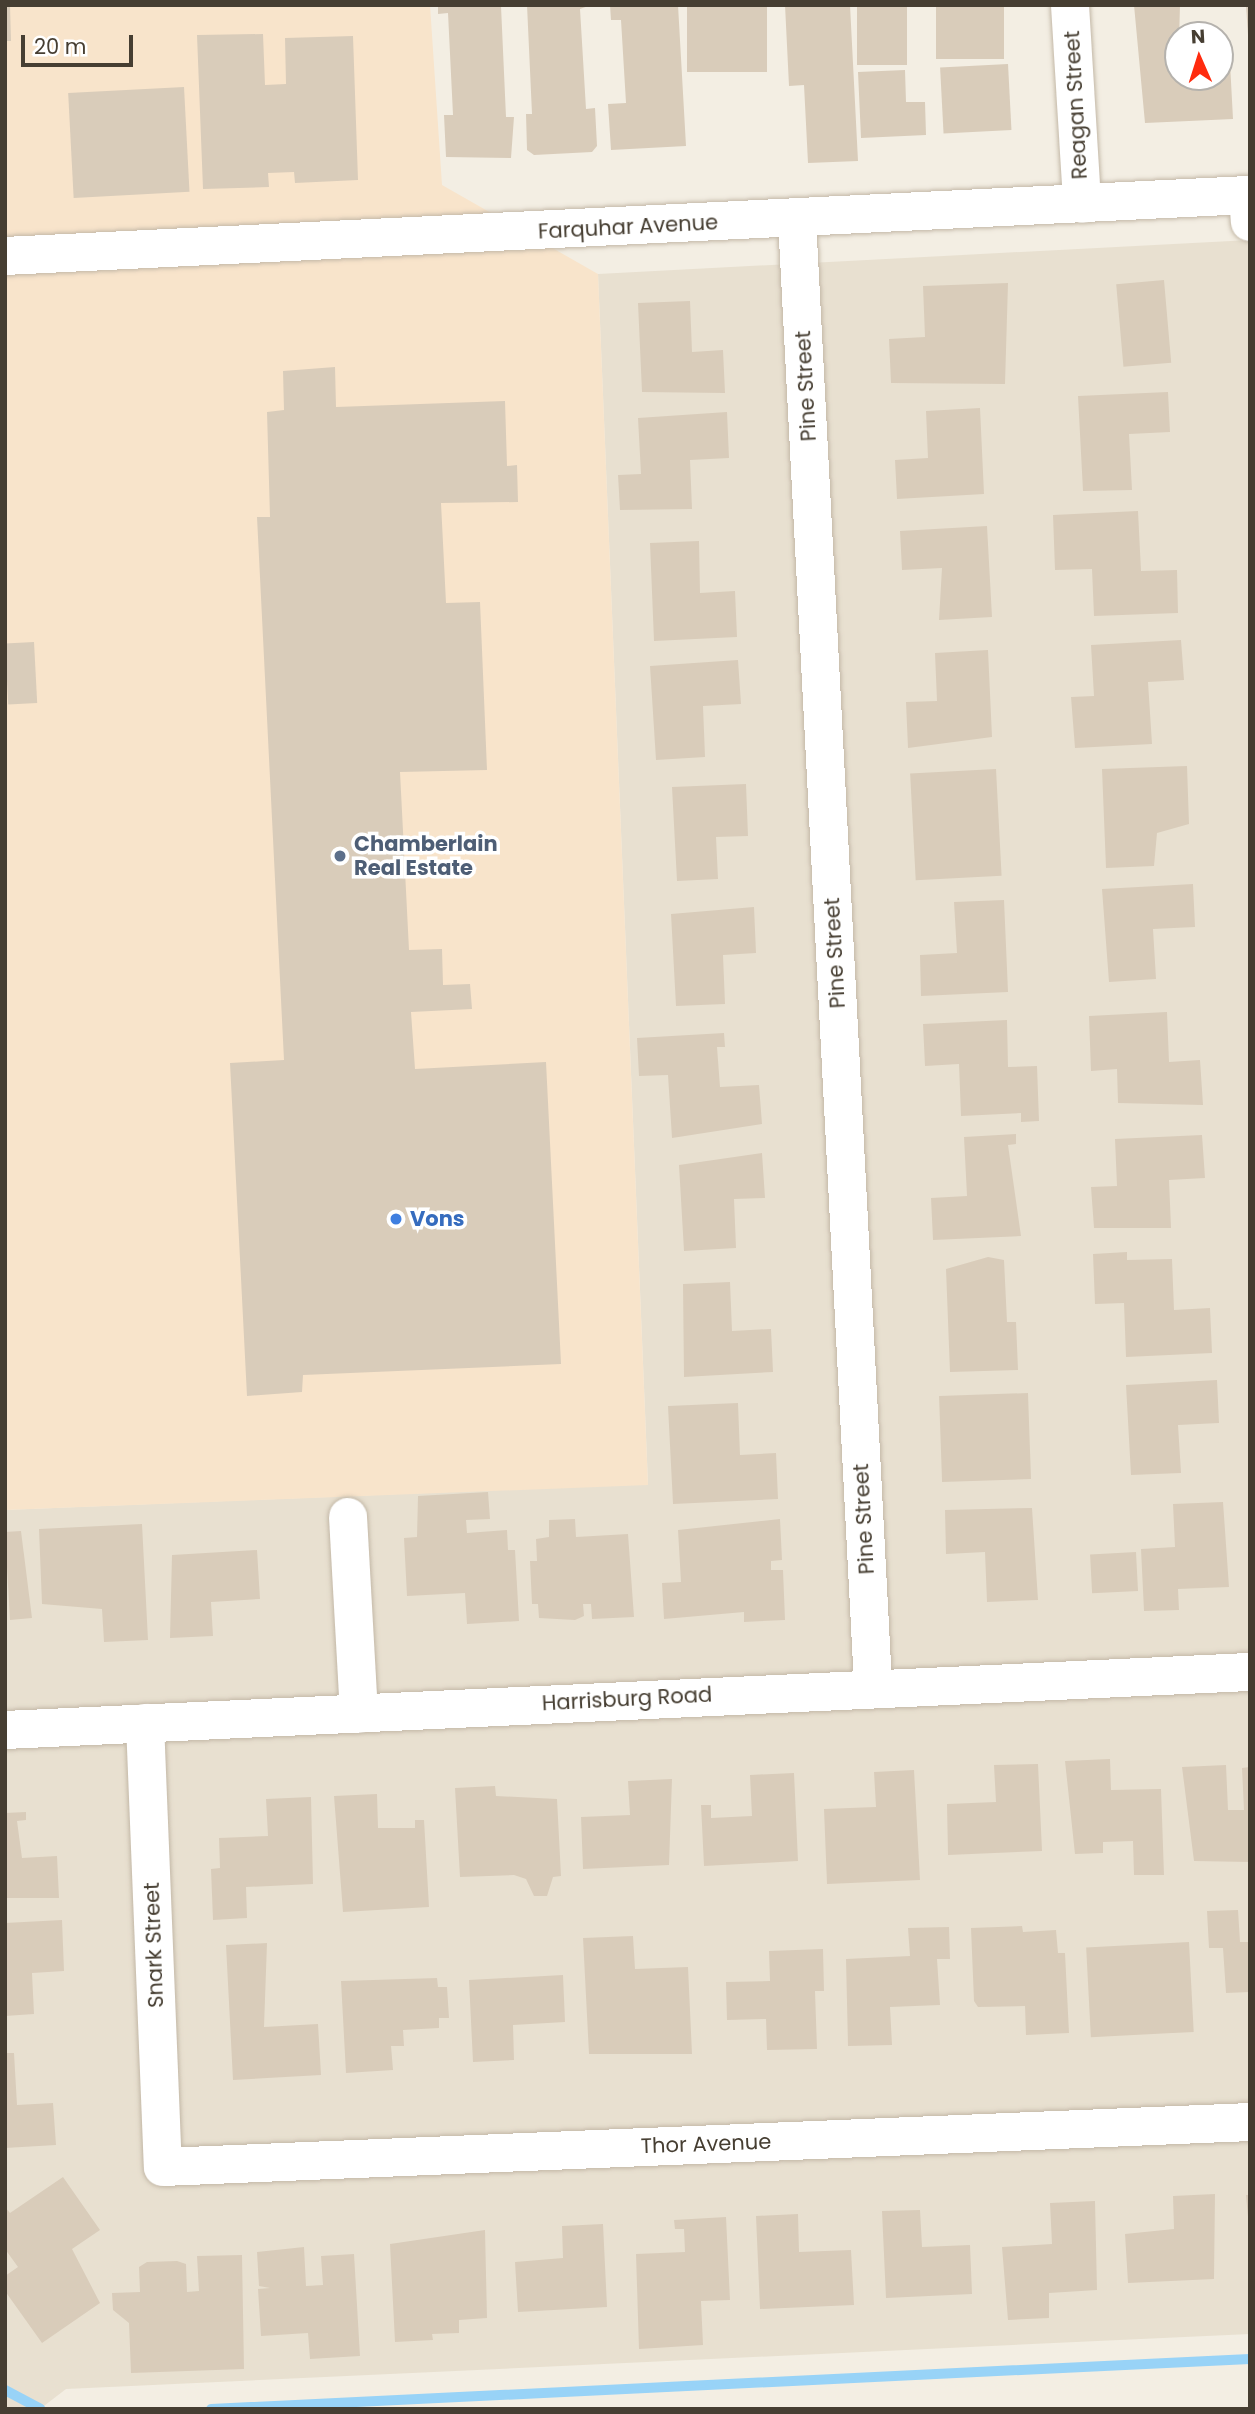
<!DOCTYPE html>
<html>
<head>
<meta charset="utf-8">
<style>
  body { margin:0 }
  #map { position:relative; width:1255px; height:2414px; overflow:hidden; background:#f3eee3; font-family:Poppins,sans-serif }
  div>[style] { position:absolute }
  [style*='--x'] { left:calc(var(--x)*1px); top:calc(var(--y)*1px); width:calc(var(--w)*1px); rotate:calc(var(--a)*1deg) }
  .residential>* { inset:0; background:#e8e0d0 }
  .commercial>* { inset:0; background:#f8e4cb }
  .stream>* { height:10px; margin:-5px; padding:0 5px; transform-origin:5px; border-radius:5px; background:#98d3f7 }
  .building>* { inset:0; background:#d9ccba; transform-origin:0 0 }
  .roads { filter:drop-shadow(0 0 2px #c3b8a7) drop-shadow(0 0 2px #c3b8a7) }
  .minor>* { height:38px; margin:-19px; padding:0 19px; transform-origin:19px; border-radius:19px; background:#fff }
  .tertiary>* { height:38px; margin:-19px; padding:0 19px; transform-origin:19px; border-radius:19px; background:#fff }
  .dots>* { width:19px; height:19px; translate:-50% -50%; box-sizing:border-box; border:4px solid #fff; border-radius:50% }
  span { translate:-50% -50%; white-space:nowrap; text-align:center; line-height:1.15; -webkit-text-stroke:7px #fff; paint-order:stroke }
  .street-label { font-size:21px; color:#463e32 }
  .service-label { font-size:21px; color:#4e5e75; font-weight:700 }
  .left { translate:0 -50%; text-align:left }
  .shop-label { font-size:21px; color:#366cbe; font-weight:700 }
  .frame { position:absolute; inset:0; border:7px solid #463e32; pointer-events:none }
  .north { position:absolute; left:1164px; top:21px; width:70px; height:70px; box-sizing:border-box; background:#fff; border:2px solid #b5b2ad; border-radius:50%; rotate:357deg; font-size:19px; font-weight:700; line-height:28px; text-align:center; color:#463e32 }
  .north::after { content:''; display:block; margin:auto; width:24px; height:32px; background:#ff2b0e; clip-path:polygon(50% 0,100% 100%,50% 72%,0 100%) }
  .scale { position:absolute; left:21px; top:35px; width:112px; height:32px; box-sizing:border-box; border:4px solid #463e32; border-top:0; padding-left:9px; font-size:21px; line-height:24px; white-space:nowrap; color:#463e32; -webkit-text-stroke:5px #fff; paint-order:stroke }
</style>
</head>
<body>
<div id="map">
  <div class="residential">
    <i style="clip-path:polygon(1250px 240px,1250px 2334px,66px 2389px,40px 2409px,5px 2409px,5px 1510px,648px 1484px,598px 274px)"></i>
  </div>
  <div class="commercial">
    <i style="clip-path:polygon(5px 5px,430px 5px,442px 185px,598px 274px,648px 1485px,5px 1510px)"></i>
  </div>
  <div class="stream">
    <i style="--x:5;--y:2390;--w:40;--a:28"></i>
    <i style="--x:211;--y:2409;--w:1040;--a:-2.76"></i>
  </div>
  <div class="building">
    <i style="clip-path:polygon(5px 5px,10px 5px,11px 41px,5px 41px)"></i>
    <i style="clip-path:polygon(438px 5px,501px 6px,506px 117px,514px 117px,511px 158px,446px 157px,444px 115px,453px 115px,448px 13px,438px 14px)"></i>
    <i style="clip-path:polygon(527px 5px,591px 5px,580px 9px,586px 109px,595px 108px,597px 146px,592px 152px,534px 155px,527px 150px,526px 114px,532px 114px)"></i>
    <i style="clip-path:polygon(610px 5px,678px 5px,686px 146px,611px 150px,608px 104px,626px 103px,621px 20px,611px 20px)"></i>
    <i style="left:687px;top:5px;width:80px;height:67px"></i>
    <i style="clip-path:polygon(785px 5px,850px 5px,858px 161px,808px 163px,804px 85px,789px 86px)"></i>
    <i style="left:857px;top:5px;width:50px;height:60px"></i>
    <i style="left:936px;top:5px;width:68px;height:54px"></i>
    <i style="clip-path:polygon(1134px 5px,1180px 5px,1178px 77px,1220px 77px,1220px 45px,1229px 44px,1233px 119px,1145px 123px)"></i>
    <i style="clip-path:polygon(1246px 5px,1250px 5px,1250px 35px,1248px 35px)"></i>
    <i style="clip-path:polygon(263px 34px,265px 85px,286px 84px,285px 38px,353px 36px,358px 180px,295px 183px,294px 172px,268px 173px,269px 187px,203px 189px,197px 35px)"></i>
    <i style="left:1008px;top:64px;width:66px;height:68px;rotate:87deg"></i>
    <i style="clip-path:polygon(905px 70px,906px 102px,925px 102px,926px 135px,861px 138px,858px 72px)"></i>
    <i style="left:184px;top:87px;width:105px;height:116px;rotate:87deg"></i>
    <i style="left:1164px;top:280px;width:83px;height:48px;rotate:85deg"></i>
    <i style="clip-path:polygon(1008px 283px,1005px 384px,891px 383px,889px 339px,925px 337px,923px 286px)"></i>
    <i style="clip-path:polygon(690px 301px,692px 352px,723px 350px,725px 393px,642px 392px,638px 303px)"></i>
    <i style="clip-path:polygon(335px 367px,336px 407px,505px 401px,507px 466px,517px 465px,518px 502px,441px 503px,446px 603px,480px 602px,487px 770px,400px 772px,409px 950px,442px 949px,443px 985px,470px 984px,472px 1009px,411px 1012px,415px 1069px,546px 1062px,561px 1364px,303px 1375px,302px 1392px,247px 1396px,230px 1063px,284px 1060px,257px 517px,270px 517px,267px 412px,284px 410px,283px 371px)"></i>
    <i style="clip-path:polygon(1168px 392px,1170px 432px,1129px 434px,1132px 490px,1083px 491px,1078px 396px)"></i>
    <i style="clip-path:polygon(980px 408px,984px 494px,897px 499px,895px 460px,928px 458px,926px 411px)"></i>
    <i style="clip-path:polygon(727px 412px,729px 458px,690px 460px,692px 509px,620px 510px,618px 475px,641px 474px,638px 418px)"></i>
    <i style="clip-path:polygon(1138px 511px,1141px 571px,1177px 570px,1178px 613px,1094px 616px,1092px 569px,1055px 570px,1053px 515px)"></i>
    <i style="clip-path:polygon(987px 526px,992px 617px,939px 620px,942px 568px,902px 570px,900px 531px)"></i>
    <i style="clip-path:polygon(699px 541px,700px 593px,735px 591px,737px 637px,654px 641px,650px 543px)"></i>
    <i style="clip-path:polygon(1181px 640px,1184px 680px,1148px 682px,1152px 744px,1075px 748px,1071px 697px,1094px 696px,1091px 645px)"></i>
    <i style="left:34px;top:642px;width:61px;height:29px;rotate:87deg"></i>
    <i style="clip-path:polygon(988px 650px,992px 737px,908px 748px,906px 702px,937px 701px,935px 653px)"></i>
    <i style="clip-path:polygon(738px 660px,741px 704px,703px 706px,705px 757px,656px 760px,650px 666px)"></i>
    <i style="clip-path:polygon(1187px 766px,1189px 824px,1157px 833px,1154px 866px,1106px 868px,1102px 769px)"></i>
    <i style="left:996px;top:769px;width:107px;height:86px;rotate:87deg"></i>
    <i style="clip-path:polygon(746px 784px,748px 836px,716px 837px,718px 879px,677px 881px,672px 787px)"></i>
    <i style="clip-path:polygon(1193px 884px,1195px 927px,1153px 929px,1156px 979px,1109px 982px,1102px 889px)"></i>
    <i style="clip-path:polygon(1004px 900px,1008px 992px,921px 996px,920px 955px,957px 953px,954px 902px)"></i>
    <i style="clip-path:polygon(754px 907px,756px 953px,723px 955px,725px 1004px,676px 1006px,671px 914px)"></i>
    <i style="clip-path:polygon(1167px 1012px,1169px 1062px,1200px 1060px,1203px 1105px,1118px 1103px,1117px 1069px,1091px 1071px,1089px 1016px)"></i>
    <i style="clip-path:polygon(1007px 1020px,1008px 1067px,1037px 1066px,1039px 1121px,1021px 1122px,1021px 1113px,961px 1116px,959px 1064px,925px 1066px,923px 1024px)"></i>
    <i style="clip-path:polygon(724px 1033px,725px 1047px,717px 1047px,720px 1087px,759px 1085px,762px 1124px,672px 1138px,668px 1075px,639px 1076px,637px 1038px)"></i>
    <i style="clip-path:polygon(1016px 1134px,1016px 1144px,1008px 1145px,1021px 1236px,933px 1240px,931px 1198px,967px 1196px,964px 1137px)"></i>
    <i style="clip-path:polygon(1202px 1135px,1205px 1178px,1169px 1180px,1171px 1228px,1094px 1228px,1091px 1187px,1117px 1186px,1115px 1139px)"></i>
    <i style="clip-path:polygon(762px 1153px,765px 1198px,734px 1199px,736px 1248px,684px 1251px,679px 1165px)"></i>
    <i style="clip-path:polygon(1127px 1252px,1127px 1260px,1172px 1259px,1174px 1310px,1210px 1308px,1212px 1353px,1126px 1357px,1124px 1303px,1095px 1304px,1093px 1254px)"></i>
    <i style="clip-path:polygon(988px 1257px,1004px 1260px,1007px 1322px,1016px 1322px,1018px 1370px,950px 1372px,946px 1269px)"></i>
    <i style="clip-path:polygon(730px 1282px,732px 1331px,771px 1329px,773px 1372px,684px 1377px,683px 1284px)"></i>
    <i style="clip-path:polygon(1217px 1380px,1219px 1423px,1178px 1425px,1181px 1473px,1131px 1475px,1126px 1385px)"></i>
    <i style="left:1028px;top:1393px;width:86px;height:89px;rotate:88deg"></i>
    <i style="clip-path:polygon(738px 1403px,740px 1455px,776px 1453px,778px 1499px,673px 1504px,668px 1406px)"></i>
    <i style="clip-path:polygon(488px 1492px,490px 1519px,466px 1520px,467px 1533px,507px 1530px,508px 1550px,515px 1550px,519px 1621px,467px 1624px,465px 1593px,407px 1596px,404px 1538px,417px 1537px,418px 1496px)"></i>
    <i style="clip-path:polygon(1223px 1502px,1229px 1587px,1178px 1589px,1179px 1610px,1144px 1611px,1141px 1549px,1175px 1547px,1173px 1504px)"></i>
    <i style="clip-path:polygon(1032px 1508px,1038px 1600px,987px 1602px,985px 1552px,946px 1554px,945px 1510px)"></i>
    <i style="clip-path:polygon(575px 1519px,576px 1537px,628px 1534px,634px 1617px,592px 1619px,591px 1604px,583px 1604px,584px 1616px,575px 1620px,539px 1618px,538px 1604px,532px 1604px,530px 1561px,537px 1561px,536px 1539px,549px 1537px,549px 1520px)"></i>
    <i style="clip-path:polygon(780px 1519px,782px 1560px,771px 1561px,771px 1570px,783px 1570px,785px 1620px,744px 1622px,744px 1612px,664px 1619px,662px 1583px,681px 1582px,678px 1530px)"></i>
    <i style="clip-path:polygon(142px 1524px,148px 1640px,104px 1642px,102px 1609px,42px 1604px,39px 1529px)"></i>
    <i style="clip-path:polygon(21px 1531px,32px 1618px,10px 1620px,5px 1532px)"></i>
    <i style="clip-path:polygon(257px 1550px,260px 1599px,211px 1602px,213px 1636px,170px 1638px,172px 1555px)"></i>
    <i style="left:1136px;top:1552px;width:39px;height:46px;rotate:87deg"></i>
    <i style="clip-path:polygon(1110px 1759px,1111px 1790px,1161px 1789px,1164px 1875px,1134px 1875px,1133px 1841px,1103px 1842px,1103px 1853px,1075px 1854px,1065px 1761px)"></i>
    <i style="clip-path:polygon(1038px 1764px,1042px 1851px,948px 1855px,947px 1804px,996px 1802px,994px 1765px)"></i>
    <i style="clip-path:polygon(1226px 1765px,1228px 1810px,1244px 1810px,1242px 1768px,1250px 1767px,1250px 1862px,1194px 1861px,1182px 1767px)"></i>
    <i style="clip-path:polygon(914px 1770px,920px 1880px,827px 1884px,824px 1809px,876px 1807px,874px 1772px)"></i>
    <i style="clip-path:polygon(794px 1773px,798px 1861px,704px 1866px,701px 1805px,711px 1805px,711px 1818px,752px 1816px,750px 1775px)"></i>
    <i style="clip-path:polygon(672px 1779px,669px 1865px,583px 1869px,581px 1817px,630px 1815px,628px 1781px)"></i>
    <i style="clip-path:polygon(495px 1786px,496px 1796px,557px 1799px,561px 1876px,553px 1877px,547px 1896px,534px 1896px,526px 1879px,514px 1875px,460px 1877px,455px 1788px)"></i>
    <i style="clip-path:polygon(377px 1794px,378px 1828px,415px 1828px,415px 1820px,424px 1820px,429px 1907px,343px 1912px,334px 1796px)"></i>
    <i style="clip-path:polygon(311px 1797px,313px 1884px,246px 1887px,247px 1918px,213px 1920px,211px 1869px,220px 1868px,219px 1838px,268px 1836px,266px 1799px)"></i>
    <i style="clip-path:polygon(26px 1812px,26px 1820px,17px 1821px,22px 1858px,57px 1856px,59px 1898px,5px 1898px,5px 1813px)"></i>
    <i style="clip-path:polygon(1238px 1910px,1240px 1942px,1250px 1942px,1250px 1992px,1226px 1993px,1223px 1948px,1209px 1948px,1207px 1911px)"></i>
    <i style="clip-path:polygon(62px 1920px,64px 1971px,32px 1973px,34px 2014px,5px 2016px,5px 1923px)"></i>
    <i style="clip-path:polygon(1022px 1926px,1023px 1932px,1056px 1930px,1058px 1953px,1065px 1953px,1069px 2033px,1026px 2035px,1025px 2006px,978px 2007px,974px 2001px,971px 1928px)"></i>
    <i style="clip-path:polygon(949px 1927px,950px 1959px,937px 1959px,940px 2005px,890px 2007px,892px 2045px,848px 2046px,846px 1959px,910px 1956px,908px 1928px)"></i>
    <i style="clip-path:polygon(633px 1936px,635px 1969px,688px 1967px,692px 2054px,589px 2054px,583px 1938px)"></i>
    <i style="left:1189px;top:1942px;width:90px;height:103px;rotate:87deg"></i>
    <i style="clip-path:polygon(267px 1943px,264px 2027px,318px 2024px,321px 2075px,233px 2080px,226px 1945px)"></i>
    <i style="clip-path:polygon(823px 1949px,824px 1991px,815px 1991px,817px 2049px,767px 2050px,766px 2019px,727px 2020px,726px 1982px,770px 1981px,769px 1951px)"></i>
    <i style="clip-path:polygon(563px 1975px,565px 2022px,513px 2025px,514px 2060px,473px 2062px,469px 1980px)"></i>
    <i style="clip-path:polygon(437px 1978px,438px 1987px,447px 1987px,449px 2018px,439px 2018px,439px 2028px,403px 2030px,404px 2046px,391px 2046px,393px 2070px,346px 2073px,341px 1981px)"></i>
    <i style="clip-path:polygon(5px 2053px,14px 2053px,17px 2105px,53px 2103px,56px 2145px,5px 2148px)"></i>
    <i style="clip-path:polygon(63px 2177px,100px 2230px,72px 2249px,100px 2303px,42px 2343px,5px 2291px,5px 2276px,18px 2267px,5px 2249px,5px 2207px,10px 2213px)"></i>
    <i style="clip-path:polygon(1215px 2194px,1214px 2279px,1128px 2283px,1125px 2234px,1174px 2229px,1173px 2196px)"></i>
    <i style="clip-path:polygon(1246px 2195px,1250px 2195px,1250px 2217px,1248px 2217px)"></i>
    <i style="clip-path:polygon(1095px 2201px,1097px 2290px,1049px 2293px,1049px 2318px,1008px 2320px,1002px 2247px,1052px 2244px,1050px 2203px)"></i>
    <i style="clip-path:polygon(920px 2210px,922px 2247px,970px 2245px,972px 2294px,886px 2298px,882px 2211px)"></i>
    <i style="clip-path:polygon(798px 2214px,799px 2252px,851px 2250px,854px 2305px,760px 2309px,756px 2216px)"></i>
    <i style="clip-path:polygon(726px 2217px,730px 2300px,701px 2301px,703px 2345px,639px 2349px,636px 2254px,685px 2252px,684px 2229px,675px 2229px,674px 2220px)"></i>
    <i style="clip-path:polygon(603px 2224px,607px 2307px,518px 2312px,515px 2262px,563px 2258px,562px 2226px)"></i>
    <i style="clip-path:polygon(485px 2230px,487px 2318px,459px 2320px,459px 2333px,432px 2334px,433px 2340px,395px 2342px,390px 2244px)"></i>
    <i style="clip-path:polygon(304px 2247px,306px 2286px,323px 2285px,321px 2256px,354px 2254px,360px 2356px,310px 2359px,308px 2333px,261px 2336px,258px 2289px,270px 2288px,259px 2286px,257px 2252px)"></i>
    <i style="clip-path:polygon(242px 2255px,244px 2369px,131px 2373px,129px 2323px,113px 2310px,112px 2293px,140px 2292px,139px 2267px,147px 2262px,177px 2261px,186px 2264px,187px 2292px,199px 2291px,197px 2256px)"></i>
  </div>
  <div class="roads">
    <div class="minor">
      <i style="--x:1070;--y:5;--w:199;--a:86.5"></i>
      <i style="--x:1248;--y:195;--w:27;--a:86"></i>
      <i style="--x:797;--y:219;--w:1469;--a:87.03"></i>
      <i style="--x:348;--y:1517;--w:197;--a:86.8"></i>
      <i style="--x:145;--y:1723;--w:444;--a:87.7"></i>
      <i style="--x:163;--y:2167;--w:1088;--a:-2.37"></i>
      <i style="--x:5;--y:1730;--w:1246;--a:-2.67"></i>
    </div>
    <div class="tertiary">
      <i style="--x:5;--y:256;--w:1246;--a:-2.81"></i>
    </div>
  </div>
  <div class="dots">
    <i style="left:340px;top:856px;background:#5c6f8a"></i>
    <i style="left:396px;top:1219px;background:#3f7fe0"></i>
  </div>
  <div class="street-label">
    <span style="left:1076px;top:105px;rotate:-93deg">Reagan Street</span>
    <span style="left:628px;top:227px;rotate:-3deg">Farquhar Avenue</span>
    <span style="left:806px;top:386px;rotate:-93deg">Pine Street</span>
    <span style="left:835px;top:953px;rotate:-93deg">Pine Street</span>
    <span style="left:864px;top:1519px;rotate:-93deg">Pine Street</span>
    <span style="left:627px;top:1699px;rotate:-3deg">Harrisburg Road</span>
    <span style="left:154px;top:1945px;rotate:-92deg">Snark Street</span>
    <span style="left:706px;top:2144px;rotate:-2deg">Thor Avenue</span>
  </div>
  <div class="service-label">
    <span class="left" style="left:354px;top:856px">Chamberlain<br>Real Estate</span>
  </div>
  <div class="shop-label">
    <span class="left" style="left:410px;top:1219px">Vons</span>
  </div>
  <div class="frame"></div>
  <div class="north">N</div>
  <div class="scale">20 m</div>
</div>
</body>
</html>
